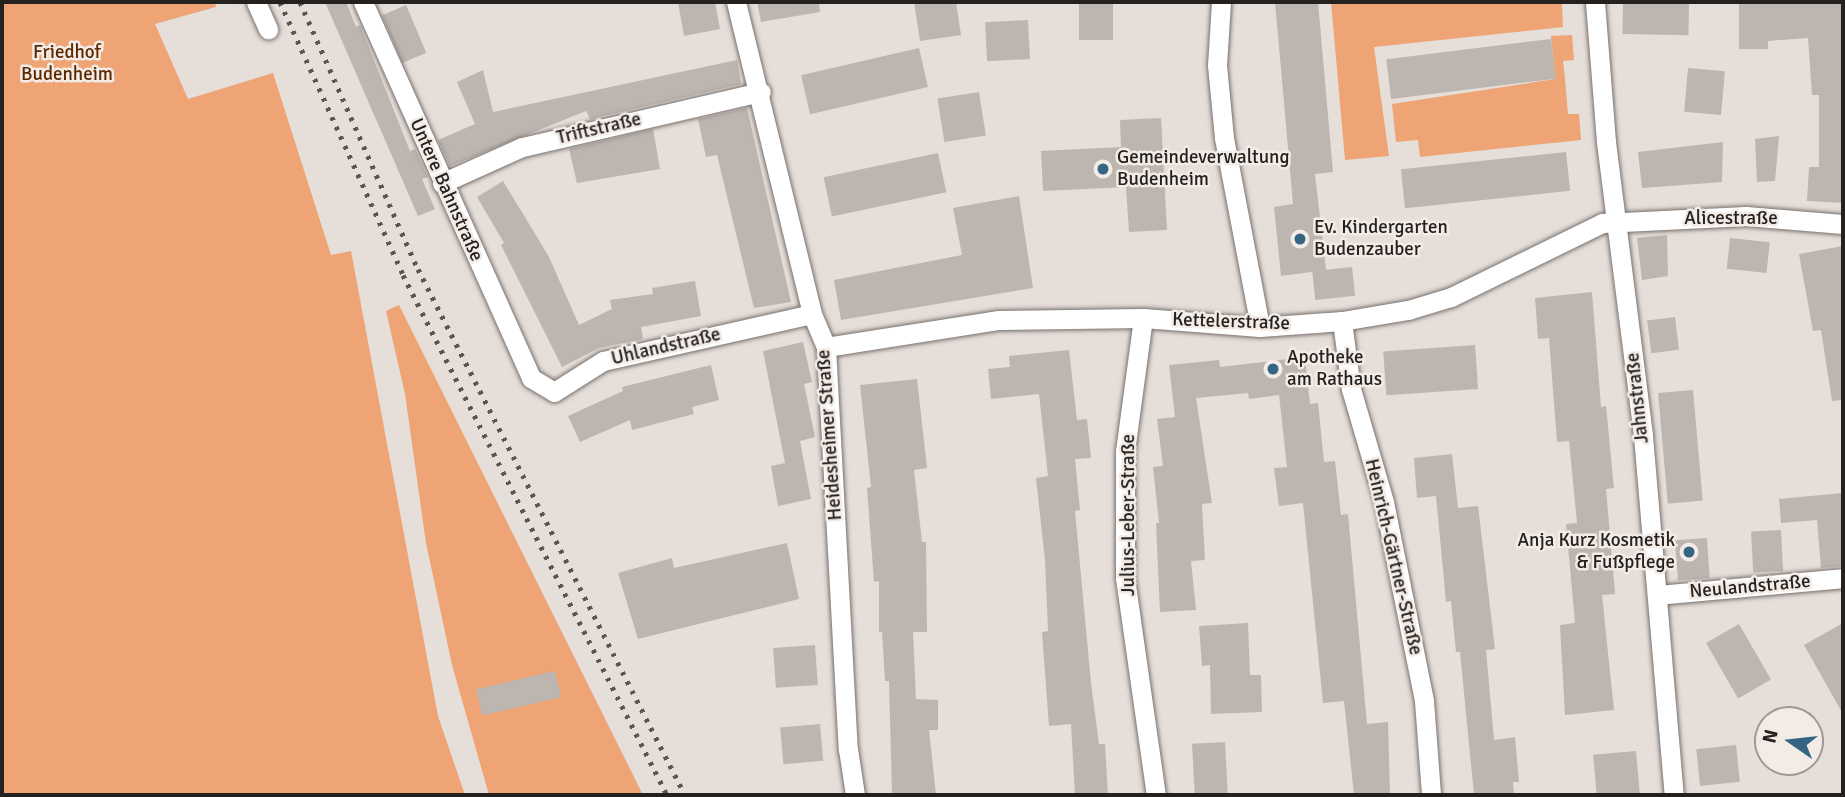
<!DOCTYPE html>
<html>
<head>
<meta charset="utf-8">
<style>
  body { margin:0 }
  #map { position:relative; width:1845px; height:797px; overflow:hidden; background:#e6ded9; font-family:Signika,sans-serif }
  div>[style] { position:absolute }
  [style*='--x'] { left:calc(var(--x)*1px); top:calc(var(--y)*1px); width:calc(var(--w)*1px); rotate:calc(var(--a)*1deg) }
  .green>* { inset:0; background:#eea475 }
  .building>* { inset:0; background:#bdb5b0; transform-origin:0 0 }
  .roads { filter:drop-shadow(0 0 2px #78716d) drop-shadow(0 0 2px #78716d) }
  .minor>* { height:19px; margin:-9.5px; padding:0 9.5px; transform-origin:9.5px; border-radius:9.5px; background:#fff }
  .rail>* { height:5px; margin-top:-2.5px; transform-origin:0; background:repeating-linear-gradient(90deg,#5b5653 0 3.5px,transparent 0 10.5px) }
  .dots>* { width:19px; height:19px; translate:-50% -50%; box-sizing:border-box; border:4px solid #f3ebe6; border-radius:50% }
  span { translate:-50% -50%; white-space:nowrap; text-align:center; line-height:1.15; -webkit-text-stroke:5px #f3ebe6; paint-order:stroke }
  .park-label { font-size:19px; color:#5b2800 }
  .street-label { font-size:19px; color:#24211f }
  .poi-label { font-size:19px; color:#24211f }
  .left { translate:0 -50%; text-align:left }
  .right { translate:-100% -50%; text-align:right }
  .frame { position:absolute; inset:0; border:4px solid #24211f; pointer-events:none }
  .north { position:absolute; left:1754px; top:706px; width:70px; height:70px; box-sizing:border-box; background:#f3ebe6; border:2px solid #a09a96; border-radius:50%; rotate:284deg; font-size:19px; font-weight:700; line-height:28px; text-align:center; color:#24211f }
  .north::after { content:''; display:block; margin:auto; width:24px; height:32px; background:#346684; clip-path:polygon(50% 0,100% 100%,50% 72%,0 100%) }
</style>
</head>
<body>
<div id="map">
  <div class="green">
    <i style="clip-path:polygon(2px 2px,215px 2px,216px 7px,155px 24px,188px 99px,273px 73px,331px 255px,351px 251px,438px 716px,465px 795px,2px 795px)"></i>
    <i style="clip-path:polygon(1331px 2px,1562px 2px,1563px 27px,1374px 47px,1389px 156px,1345px 160px)"></i>
    <i style="clip-path:polygon(1572px 35px,1574px 60px,1563px 61px,1565px 79px,1568px 114px,1579px 114px,1581px 140px,1420px 157px,1418px 140px,1396px 142px,1392px 104px,1555px 79px,1551px 36px)"></i>
    <i style="clip-path:polygon(399px 305px,643px 795px,489px 795px,452px 665px,426px 543px,405px 394px,386px 311px)"></i>
  </div>
  <div class="building">
    <i style="clip-path:polygon(325px 2px,346px 2px,356px 27px,360px 25px,410px 151px,415px 149px,428px 177px,422px 179px,435px 209px,418px 216px)"></i>
    <i style="clip-path:polygon(678px 2px,715px 2px,720px 29px,684px 36px)"></i>
    <i style="clip-path:polygon(757px 2px,819px 2px,820px 12px,761px 22px)"></i>
    <i style="clip-path:polygon(914px 2px,956px 2px,961px 35px,920px 41px)"></i>
    <i style="left:1079px;top:2px;width:34px;height:38px"></i>
    <i style="clip-path:polygon(1275px 2px,1318px 2px,1333px 172px,1315px 174px,1326px 270px,1281px 276px,1274px 207px,1293px 204px)"></i>
    <i style="left:1623px;top:2px;width:66px;height:32px;rotate:1deg"></i>
    <i style="clip-path:polygon(1739px 2px,1841px 2px,1843px 203px,1807px 201px,1809px 167px,1819px 167px,1819px 95px,1812px 95px,1808px 38px,1768px 41px,1768px 49px,1739px 49px)"></i>
    <i style="left:406px;top:5px;width:52px;height:26px;rotate:67deg"></i>
    <i style="left:1028px;top:20px;width:39px;height:43px;rotate:87deg"></i>
    <i style="left:1551px;top:39px;width:40px;height:166px;rotate:83deg"></i>
    <i style="left:919px;top:48px;width:40px;height:121px;rotate:77deg"></i>
    <i style="clip-path:polygon(737px 60px,741px 84px,590px 119px,586px 111px,450px 166px,438px 140px,475px 124px,457px 82px,483px 70px,493px 112px)"></i>
    <i style="left:1688px;top:68px;width:37px;height:44px;rotate:5deg"></i>
    <i style="left:979px;top:92px;width:44px;height:42px;rotate:81deg"></i>
    <i style="clip-path:polygon(747px 108px,791px 302px,754px 308px,717px 155px,706px 157px,698px 119px)"></i>
    <i style="clip-path:polygon(1161px 118px,1167px 230px,1129px 232px,1126px 187px,1043px 191px,1041px 151px,1121px 147px,1120px 120px)"></i>
    <i style="clip-path:polygon(653px 129px,660px 169px,577px 183px,569px 149px)"></i>
    <i style="clip-path:polygon(1779px 136px,1775px 181px,1757px 182px,1755px 139px)"></i>
    <i style="clip-path:polygon(1723px 142px,1722px 182px,1642px 188px,1638px 152px)"></i>
    <i style="left:1566px;top:152px;width:39px;height:166px;rotate:84deg"></i>
    <i style="left:938px;top:153px;width:40px;height:117px;rotate:78deg"></i>
    <i style="clip-path:polygon(503px 181px,549px 257px,579px 325px,612px 309px,610px 300px,653px 294px,652px 288px,695px 281px,701px 316px,641px 327px,643px 339px,599px 348px,562px 367px,501px 245px,504px 243px,477px 197px)"></i>
    <i style="clip-path:polygon(1019px 196px,1033px 288px,841px 320px,834px 280px,962px 255px,953px 208px)"></i>
    <i style="clip-path:polygon(1667px 235px,1668px 276px,1642px 280px,1637px 238px)"></i>
    <i style="left:1730px;top:238px;width:40px;height:31px;rotate:6deg"></i>
    <i style="clip-path:polygon(1843px 246px,1843px 400px,1832px 401px,1821px 330px,1813px 331px,1799px 254px)"></i>
    <i style="left:1352px;top:267px;width:29px;height:40px;rotate:84deg"></i>
    <i style="clip-path:polygon(1592px 292px,1601px 407px,1606px 406px,1614px 488px,1606px 489px,1615px 594px,1602px 595px,1614px 710px,1565px 715px,1560px 625px,1575px 623px,1566px 524px,1577px 523px,1569px 441px,1557px 442px,1549px 338px,1538px 339px,1535px 298px)"></i>
    <i style="left:1675px;top:317px;width:33px;height:28px;rotate:83deg"></i>
    <i style="clip-path:polygon(803px 342px,812px 382px,804px 384px,815px 437px,800px 441px,811px 499px,778px 506px,771px 466px,785px 463px,763px 351px)"></i>
    <i style="left:1475px;top:345px;width:44px;height:92px;rotate:86deg"></i>
    <i style="clip-path:polygon(1069px 350px,1077px 420px,1087px 419px,1091px 458px,1075px 459px,1080px 510px,1075px 511px,1091px 683px,1099px 744px,1105px 744px,1108px 795px,1075px 795px,1071px 724px,1049px 726px,1042px 632px,1048px 631px,1045px 560px,1036px 478px,1048px 476px,1039px 394px,991px 399px,988px 369px,1010px 367px,1009px 356px)"></i>
    <i style="clip-path:polygon(1305px 357px,1310px 404px,1318px 403px,1324px 462px,1335px 461px,1341px 515px,1348px 514px,1367px 724px,1388px 722px,1390px 795px,1354px 795px,1344px 701px,1323px 703px,1303px 503px,1279px 506px,1274px 468px,1287px 467px,1279px 395px,1249px 399px,1248px 393px,1196px 398px,1212px 503px,1202px 504px,1205px 560px,1191px 561px,1196px 610px,1160px 612px,1156px 523px,1159px 523px,1153px 467px,1163px 466px,1157px 419px,1175px 417px,1169px 365px,1219px 360px,1220px 367px)"></i>
    <i style="clip-path:polygon(711px 365px,719px 400px,692px 407px,694px 414px,632px 430px,630px 420px,580px 442px,568px 416px,623px 391px,622px 387px)"></i>
    <i style="clip-path:polygon(917px 379px,927px 468px,914px 470px,922px 542px,926px 542px,927px 632px,913px 632px,916px 699px,938px 700px,938px 730px,929px 730px,936px 795px,892px 795px,889px 681px,885px 681px,882px 632px,879px 632px,879px 581px,874px 582px,867px 488px,871px 487px,860px 385px)"></i>
    <i style="left:1693px;top:390px;width:111px;height:35px;rotate:85deg"></i>
    <i style="clip-path:polygon(1452px 454px,1458px 508px,1478px 506px,1495px 649px,1486px 650px,1494px 740px,1515px 737px,1519px 782px,1513px 782px,1514px 795px,1474px 795px,1460px 652px,1456px 652px,1451px 601px,1446px 602px,1436px 496px,1417px 498px,1414px 458px)"></i>
    <i style="clip-path:polygon(1843px 493px,1843px 566px,1821px 568px,1817px 520px,1781px 523px,1779px 499px)"></i>
    <i style="left:1781px;top:530px;width:41px;height:30px;rotate:87deg"></i>
    <i style="left:1707px;top:538px;width:40px;height:32px;rotate:86deg"></i>
    <i style="clip-path:polygon(787px 543px,799px 599px,638px 639px,618px 573px,672px 558px,674px 568px)"></i>
    <i style="clip-path:polygon(1248px 623px,1250px 675px,1261px 675px,1262px 712px,1211px 714px,1210px 665px,1202px 666px,1199px 626px)"></i>
    <i style="clip-path:polygon(1843px 623px,1843px 714px,1804px 645px)"></i>
    <i style="left:1739px;top:624px;width:64px;height:38px;rotate:60deg"></i>
    <i style="left:815px;top:645px;width:40px;height:42px;rotate:86deg"></i>
    <i style="left:555px;top:671px;width:27px;height:81px;rotate:77deg"></i>
    <i style="left:820px;top:724px;width:37px;height:40px;rotate:85deg"></i>
    <i style="left:1225px;top:742px;width:53px;height:33px;rotate:87deg"></i>
    <i style="left:1736px;top:745px;width:37px;height:40px;rotate:84deg"></i>
    <i style="left:1636px;top:751px;width:44px;height:43px;rotate:85deg"></i>
  </div>
  <div class="roads">
    <div class="minor">
      <i style="--x:256;--y:2;--w:30;--a:66"></i>
      <i style="--x:363;--y:2;--w:412;--a:65.9"></i>
      <i style="--x:531;--y:378;--w:27;--a:31"></i>
      <i style="--x:554;--y:392;--w:58;--a:-32.3"></i>
      <i style="--x:603;--y:361;--w:214;--a:-12.7"></i>
      <i style="--x:736;--y:2;--w:321;--a:76.3"></i>
      <i style="--x:812;--y:314;--w:36;--a:67"></i>
      <i style="--x:826;--y:347;--w:403;--a:86.9"></i>
      <i style="--x:848;--y:749;--w:47;--a:81.3"></i>
      <i style="--x:1221;--y:2;--w:63;--a:93.6"></i>
      <i style="--x:1217;--y:65;--w:73;--a:84.5"></i>
      <i style="--x:1224;--y:138;--w:192;--a:79.2"></i>
      <i style="--x:1595;--y:2;--w:140;--a:85.5"></i>
      <i style="--x:1606;--y:142;--w:296;--a:82.8"></i>
      <i style="--x:1643;--y:436;--w:360;--a:85.1"></i>
      <i style="--x:442;--y:183;--w:88;--a:-24.2"></i>
      <i style="--x:522;--y:147;--w:245;--a:-13"></i>
      <i style="--x:1143;--y:318;--w:134;--a:97.7"></i>
      <i style="--x:1125;--y:451;--w:127;--a:90"></i>
      <i style="--x:1125;--y:578;--w:219;--a:81.9"></i>
      <i style="--x:1342;--y:321;--w:69;--a:82.5"></i>
      <i style="--x:1351;--y:389;--w:118;--a:73.7"></i>
      <i style="--x:1384;--y:502;--w:203;--a:78.6"></i>
      <i style="--x:1424;--y:701;--w:94;--a:85.7"></i>
      <i style="--x:826;--y:347;--w:175;--a:-8.9"></i>
      <i style="--x:999;--y:320;--w:144;--a:-0.8"></i>
      <i style="--x:1143;--y:318;--w:117;--a:4.4"></i>
      <i style="--x:1260;--y:327;--w:82;--a:-4.2"></i>
      <i style="--x:1342;--y:321;--w:67;--a:-9.5"></i>
      <i style="--x:1408;--y:310;--w:45;--a:-16.8"></i>
      <i style="--x:1451;--y:297;--w:168;--a:-26.1"></i>
      <i style="--x:1602;--y:223;--w:144;--a:-2.8"></i>
      <i style="--x:1746;--y:216;--w:97;--a:4.7"></i>
      <i style="--x:1657;--y:595;--w:187;--a:-5.2"></i>
    </div>
  </div>
  <div class="rail">
    <i style="--x:280;--y:2;--w:299;--a:65.7"></i>
    <i style="--x:403;--y:275;--w:583;--a:63.08"></i>
    <i style="--x:300;--y:2;--w:292;--a:66.2"></i>
    <i style="--x:418;--y:269;--w:590;--a:63.09"></i>
  </div>
  <div class="dots">
    <i style="left:1103px;top:169px;background:#346684"></i>
    <i style="left:1300px;top:239px;background:#346684"></i>
    <i style="left:1273px;top:369px;background:#346684"></i>
    <i style="left:1689px;top:552px;background:#346684"></i>
  </div>
  <div class="park-label">
    <span style="left:67px;top:64px">Friedhof<br>Budenheim</span>
  </div>
  <div class="street-label">
    <span style="left:599px;top:129px;rotate:-13deg">Triftstraße</span>
    <span style="left:446px;top:190px;rotate:66deg">Untere Bahnstraße</span>
    <span style="left:1731px;top:219px">Alicestraße</span>
    <span style="left:1231px;top:322px;rotate:2deg">Kettelerstraße</span>
    <span style="left:666px;top:347px;rotate:-13deg">Uhlandstraße</span>
    <span style="left:1638px;top:398px;rotate:-96deg">Jahnstraße</span>
    <span style="left:830px;top:435px;rotate:-94deg">Heidesheimer Straße</span>
    <span style="left:1129px;top:515px;rotate:-90deg">Julius-Leber-Straße</span>
    <span style="left:1393px;top:557px;rotate:77deg">Heinrich-Gärtner-Straße</span>
    <span style="left:1750px;top:587px;rotate:-5deg">Neulandstraße</span>
  </div>
  <div class="poi-label">
    <span class="left" style="left:1117px;top:169px">Gemeindeverwaltung<br>Budenheim</span>
    <span class="left" style="left:1314px;top:239px">Ev. Kindergarten<br>Budenzauber</span>
    <span class="left" style="left:1287px;top:369px">Apotheke<br>am Rathaus</span>
    <span class="right" style="left:1675px;top:552px">Anja Kurz Kosmetik<br>&amp; Fußpflege</span>
  </div>
  <div class="frame"></div>
  <div class="north">N</div>
</div>
</body>
</html>
